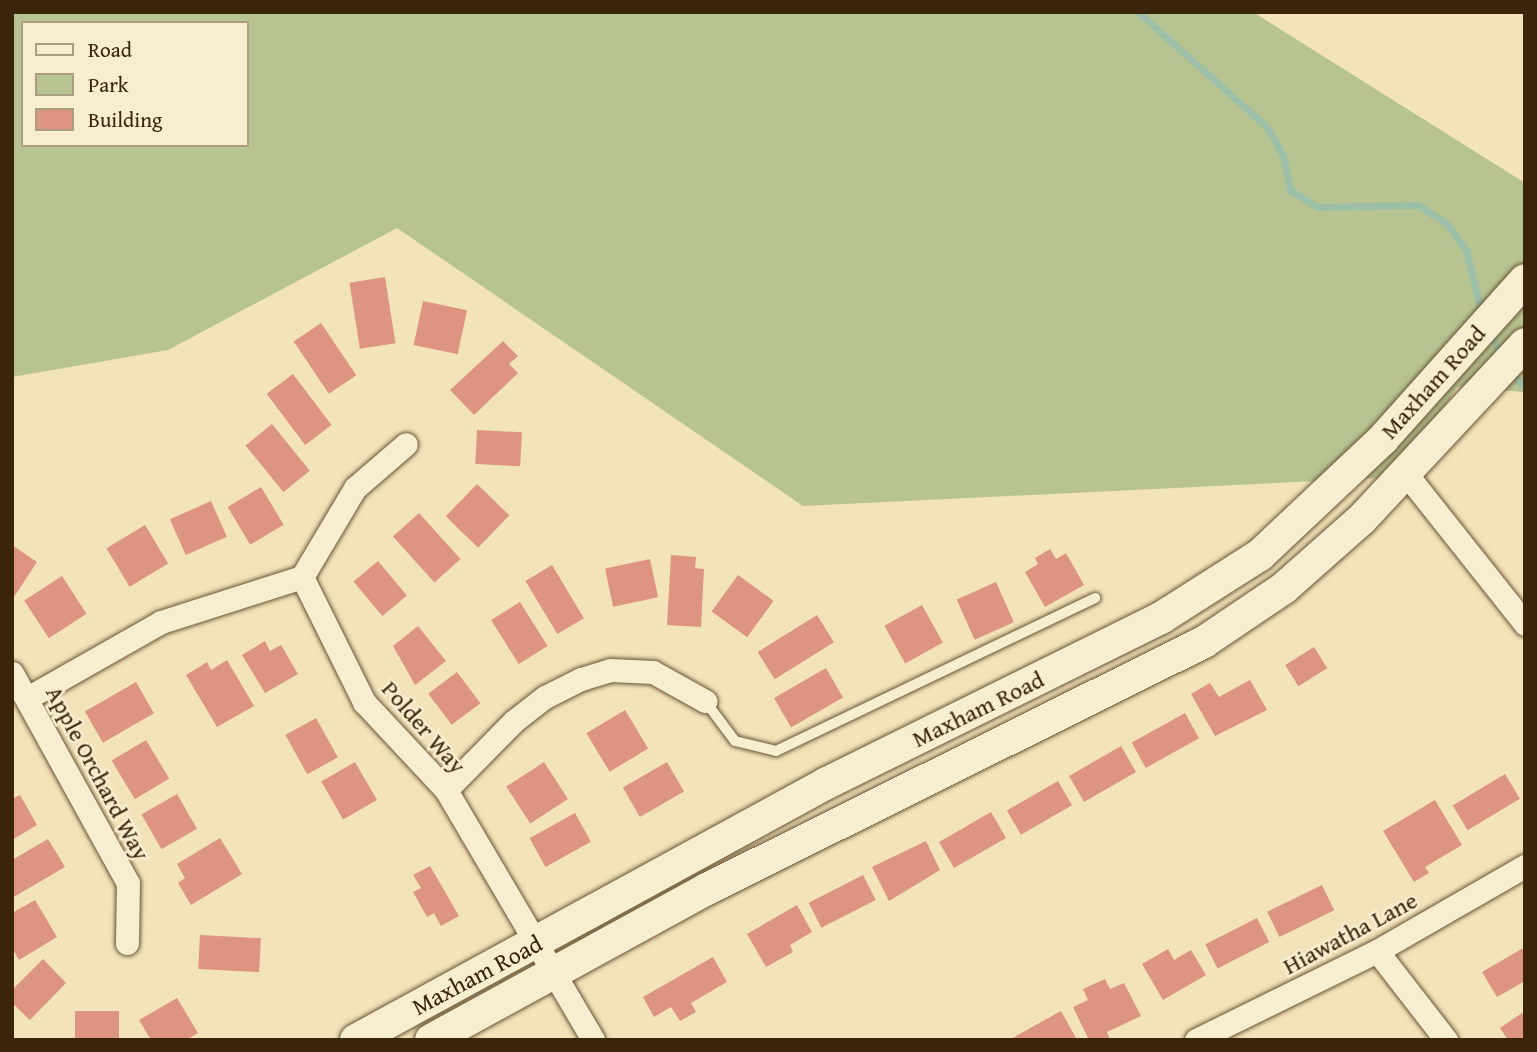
<!DOCTYPE html>
<html>
<head>
<meta charset="utf-8">
<style>
  body { margin:0 }
  #map { position:relative; width:1537px; height:1052px; overflow:hidden; background:#f2e3b8; font-family:"Gentium Book Plus",serif }
  div>[style] { position:absolute }
  [style*='--x'] { left:calc(var(--x)*1px); top:calc(var(--y)*1px); width:calc(var(--w)*1px); rotate:calc(var(--a)*1deg) }
  .green>* { inset:0; background:#b7c491 }
  .stream>* { height:7px; margin:-3.5px; padding:0 3.5px; transform-origin:3.5px; border-radius:3.5px; background:#9cbfa8 }
  .building>* { inset:0; background:#dd9582; transform-origin:0 0 }
  .roads { filter:drop-shadow(0 0 2px #695435) drop-shadow(0 0 2px #695435) }
  .service>* { height:10px; margin:-5px; padding:0 5px; transform-origin:5px; border-radius:5px; background:#f7edd1 }
  .minor>* { height:23px; margin:-11.5px; padding:0 11.5px; transform-origin:11.5px; border-radius:11.5px; background:#f7edd1 }
  .secondary>* { height:32px; margin:-16px; padding:0 16px; transform-origin:16px; border-radius:16px; background:#f7edd1 }
  span { translate:-50% -50%; white-space:nowrap; text-align:center; line-height:1.15; -webkit-text-stroke:5px #f7edd1; paint-order:stroke }
  .street-label { font-size:24px; color:#3b2409 }
  .frame { position:absolute; inset:0; border:14px solid #3b2409; pointer-events:none }
  .legend { position:absolute; left:21px; top:21px; width:228px; height:126px; box-sizing:border-box; background:#f7edd1; border:2px solid #ac9d81; margin:0; padding:9px 12px; list-style:none; font-size:21px; color:#3b2409 }
  .legend li { display:flex; align-items:center; gap:14px; height:35px }
  .legend b { width:35px; border:2px solid #ac9d81 }
</style>
</head>
<body>
<div id="map">
  <div class="green">
    <i style="clip-path:polygon(evenodd,12px 12px,1253px 12px,1525px 183px,1525px 392px,1457px 387px,1399px 477px,803px 506px,397px 228px,168px 350px,12px 377px,12px 12px,23px 23px,247px 23px,247px 145px,23px 145px,23px 23px)"></i>
  </div>
  <div class="stream">
    <i style="--x:1138;--y:12;--w:173;--a:41.7"></i>
    <i style="--x:1267;--y:127;--w:33;--a:61"></i>
    <i style="--x:1283;--y:156;--w:35;--a:78"></i>
    <i style="--x:1290;--y:190;--w:32;--a:32"></i>
    <i style="--x:1317;--y:207;--w:101;--a:-1.1"></i>
    <i style="--x:1418;--y:205;--w:33;--a:33"></i>
    <i style="--x:1446;--y:223;--w:34;--a:53"></i>
    <i style="--x:1466;--y:250;--w:66;--a:76"></i>
    <i style="--x:1490;--y:331;--w:30;--a:67"></i>
    <i style="--x:1509;--y:372;--w:22;--a:43"></i>
  </div>
  <div class="building">
    <i style="left:385px;top:277px;width:67px;height:36px;rotate:81deg"></i>
    <i style="left:423px;top:301px;width:45px;height:45px;rotate:12deg"></i>
    <i style="left:321px;top:323px;width:63px;height:33px;rotate:56deg"></i>
    <i style="clip-path:polygon(503px 341px,518px 356px,509px 364px,518px 373px,474px 415px,450px 390px)"></i>
    <i style="left:293px;top:374px;width:64px;height:33px;rotate:53deg"></i>
    <i style="left:272px;top:424px;width:60px;height:34px;rotate:51deg"></i>
    <i style="left:477px;top:430px;width:45px;height:34px;rotate:3deg"></i>
    <i style="left:477px;top:484px;width:45px;height:45px;rotate:44deg"></i>
    <i style="left:261px;top:487px;width:44px;height:39px;rotate:59deg"></i>
    <i style="left:211px;top:501px;width:39px;height:45px;rotate:66deg"></i>
    <i style="left:419px;top:513px;width:62px;height:35px;rotate:48deg"></i>
    <i style="left:145px;top:525px;width:45px;height:45px;rotate:59deg"></i>
    <i style="clip-path:polygon(12px 545px,37px 562px,12px 600px)"></i>
    <i style="clip-path:polygon(1050px 549px,1056px 559px,1066px 553px,1084px 585px,1045px 607px,1025px 572px,1038px 564px,1035px 558px)"></i>
    <i style="clip-path:polygon(671px 555px,696px 557px,695px 568px,704px 569px,701px 627px,667px 625px)"></i>
    <i style="left:650px;top:559px;width:39px;height:46px;rotate:78deg"></i>
    <i style="left:378px;top:561px;width:45px;height:32px;rotate:50deg"></i>
    <i style="left:552px;top:565px;width:62px;height:31px;rotate:59deg"></i>
    <i style="left:738px;top:575px;width:44px;height:45px;rotate:36deg"></i>
    <i style="left:62px;top:576px;width:45px;height:45px;rotate:57deg"></i>
    <i style="left:996px;top:582px;width:44px;height:43px;rotate:66deg"></i>
    <i style="left:520px;top:602px;width:52px;height:34px;rotate:58deg"></i>
    <i style="left:922px;top:605px;width:43px;height:43px;rotate:61deg"></i>
    <i style="left:817px;top:615px;width:32px;height:70px;rotate:58deg"></i>
    <i style="clip-path:polygon(418px 626px,446px 661px,415px 685px,393px 646px)"></i>
    <i style="clip-path:polygon(265px 641px,270px 651px,281px 645px,298px 674px,265px 693px,242px 655px)"></i>
    <i style="left:1314px;top:647px;width:25px;height:34px;rotate:58deg"></i>
    <i style="clip-path:polygon(227px 660px,254px 706px,217px 727px,186px 675px,207px 662px,211px 670px)"></i>
    <i style="left:826px;top:668px;width:34px;height:60px;rotate:60deg"></i>
    <i style="left:457px;top:672px;width:39px;height:36px;rotate:53deg"></i>
    <i style="clip-path:polygon(1250px 680px,1267px 710px,1215px 736px,1191px 694px,1210px 683px,1219px 697px)"></i>
    <i style="left:136px;top:682px;width:36px;height:59px;rotate:60deg"></i>
    <i style="left:625px;top:710px;width:45px;height:45px;rotate:59deg"></i>
    <i style="left:1185px;top:713px;width:29px;height:61px;rotate:61deg"></i>
    <i style="left:316px;top:718px;width:45px;height:35px;rotate:61deg"></i>
    <i style="left:146px;top:740px;width:45px;height:40px;rotate:59deg"></i>
    <i style="left:1121px;top:746px;width:30px;height:60px;rotate:60deg"></i>
    <i style="left:355px;top:762px;width:44px;height:39px;rotate:60deg"></i>
    <i style="left:544px;top:762px;width:44px;height:45px;rotate:57deg"></i>
    <i style="left:667px;top:762px;width:34px;height:51px;rotate:60deg"></i>
    <i style="left:1505px;top:774px;width:29px;height:61px;rotate:59deg"></i>
    <i style="left:1058px;top:781px;width:28px;height:59px;rotate:60deg"></i>
    <i style="left:177px;top:794px;width:40px;height:41px;rotate:60deg"></i>
    <i style="clip-path:polygon(20px 795px,37px 825px,12px 840px,12px 799px)"></i>
    <i style="clip-path:polygon(1435px 800px,1462px 845px,1425px 867px,1429px 873px,1414px 882px,1383px 831px)"></i>
    <i style="left:991px;top:812px;width:30px;height:60px;rotate:60deg"></i>
    <i style="left:575px;top:813px;width:33px;height:52px;rotate:61deg"></i>
    <i style="clip-path:polygon(220px 838px,242px 874px,191px 905px,178px 883px,185px 878px,177px 864px)"></i>
    <i style="clip-path:polygon(48px 839px,65px 867px,12px 898px,12px 860px)"></i>
    <i style="clip-path:polygon(926px 841px,940px 870px,889px 901px,872px 867px)"></i>
    <i style="clip-path:polygon(430px 866px,459px 916px,441px 926px,434px 913px,427px 917px,413px 892px,421px 888px,413px 875px)"></i>
    <i style="left:863px;top:875px;width:28px;height:61px;rotate:63deg"></i>
    <i style="left:1322px;top:885px;width:28px;height:61px;rotate:64deg"></i>
    <i style="clip-path:polygon(35px 900px,57px 937px,19px 960px,12px 948px,12px 913px)"></i>
    <i style="clip-path:polygon(797px 905px,812px 932px,790px 945px,793px 952px,766px 967px,747px 934px)"></i>
    <i style="left:1257px;top:918px;width:27px;height:58px;rotate:63deg"></i>
    <i style="left:200px;top:935px;width:61px;height:34px;rotate:3deg"></i>
    <i style="clip-path:polygon(1525px 947px,1525px 981px,1497px 997px,1482px 972px)"></i>
    <i style="clip-path:polygon(1168px 949px,1174px 960px,1191px 950px,1206px 975px,1163px 1000px,1142px 964px)"></i>
    <i style="clip-path:polygon(713px 957px,727px 982px,691px 1003px,696px 1012px,680px 1021px,671px 1007px,654px 1017px,643px 997px)"></i>
    <i style="clip-path:polygon(43px 959px,66px 983px,30px 1020px,12px 1003px,12px 990px)"></i>
    <i style="clip-path:polygon(1105px 979px,1110px 989px,1124px 983px,1141px 1016px,1107px 1032px,1110px 1040px,1089px 1040px,1073px 1007px,1088px 1000px,1083px 989px)"></i>
    <i style="clip-path:polygon(177px 998px,198px 1033px,186px 1040px,151px 1040px,139px 1020px)"></i>
    <i style="left:75px;top:1011px;width:44px;height:29px"></i>
    <i style="clip-path:polygon(1061px 1011px,1076px 1038px,1009px 1040px)"></i>
    <i style="clip-path:polygon(1525px 1011px,1525px 1040px,1508px 1040px,1500px 1028px)"></i>
  </div>
  <div class="roads">
    <div class="service">
      <i style="--x:705;--y:701;--w:50;--a:53.1"></i>
      <i style="--x:735;--y:741;--w:42;--a:13.7"></i>
      <i style="--x:776;--y:751;--w:354;--a:-25.6"></i>
    </div>
    <div class="minor">
      <i style="--x:1407;--y:475;--w:190;--a:51.6"></i>
      <i style="--x:302;--y:577;--w:140;--a:63.6"></i>
      <i style="--x:364;--y:702;--w:120;--a:47"></i>
      <i style="--x:446;--y:790;--w:290;--a:59.5"></i>
      <i style="--x:12;--y:673;--w:240;--a:61.1"></i>
      <i style="--x:128;--y:883;--w:60;--a:91"></i>
      <i style="--x:29;--y:697;--w:152;--a:-29.6"></i>
      <i style="--x:161;--y:622;--w:148;--a:-17.7"></i>
      <i style="--x:302;--y:577;--w:104;--a:-59.2"></i>
      <i style="--x:355;--y:488;--w:67;--a:-40.8"></i>
      <i style="--x:446;--y:790;--w:97;--a:-45.4"></i>
      <i style="--x:514;--y:721;--w:39;--a:-38"></i>
      <i style="--x:545;--y:697;--w:40;--a:-26.6"></i>
      <i style="--x:581;--y:679;--w:30;--a:-17"></i>
      <i style="--x:610;--y:670;--w:43;--a:2.7"></i>
      <i style="--x:653;--y:672;--w:60;--a:29.1"></i>
      <i style="--x:1377;--y:951;--w:113;--a:52.2"></i>
      <i style="--x:1196;--y:1040;--w:202;--a:-26.2"></i>
      <i style="--x:1377;--y:951;--w:171;--a:-29.9"></i>
    </div>
    <div class="secondary">
      <i style="--x:356;--y:1040;--w:537;--a:-28.62"></i>
      <i style="--x:827;--y:783;--w:373;--a:-26.3"></i>
      <i style="--x:1161;--y:618;--w:117;--a:-32.5"></i>
      <i style="--x:1260;--y:555;--w:169;--a:-43.3"></i>
      <i style="--x:1383;--y:439;--w:213;--a:-48.2"></i>
      <i style="--x:431;--y:1040;--w:315;--a:-28.7"></i>
      <i style="--x:707;--y:889;--w:555;--a:-26.43"></i>
      <i style="--x:1204;--y:642;--w:97;--a:-34"></i>
      <i style="--x:1284;--y:588;--w:104;--a:-41.5"></i>
      <i style="--x:1362;--y:519;--w:239;--a:-47"></i>
    </div>
  </div>
  <div class="street-label">
    <span style="left:1433px;top:382px;rotate:-48deg">Maxham Road</span>
    <span style="left:978px;top:709px;rotate:-26deg">Maxham Road</span>
    <span style="left:424px;top:727px;rotate:49deg">Polder Way</span>
    <span style="left:98px;top:773px;rotate:62deg">Apple Orchard Way</span>
    <span style="left:1350px;top:933px;rotate:-28deg">Hiawatha Lane</span>
    <span style="left:477px;top:975px;rotate:-28deg">Maxham Road</span>
  </div>
  <div class="frame"></div>
  <ul class="legend">
  <li><b style="height:9px;background:#f7edd1"></b>Road</li>
  <li><b style="height:19px;background:#b7c491"></b>Park</li>
  <li><b style="height:19px;background:#dd9582"></b>Building</li>
  </ul>
</div>
</body>
</html>
